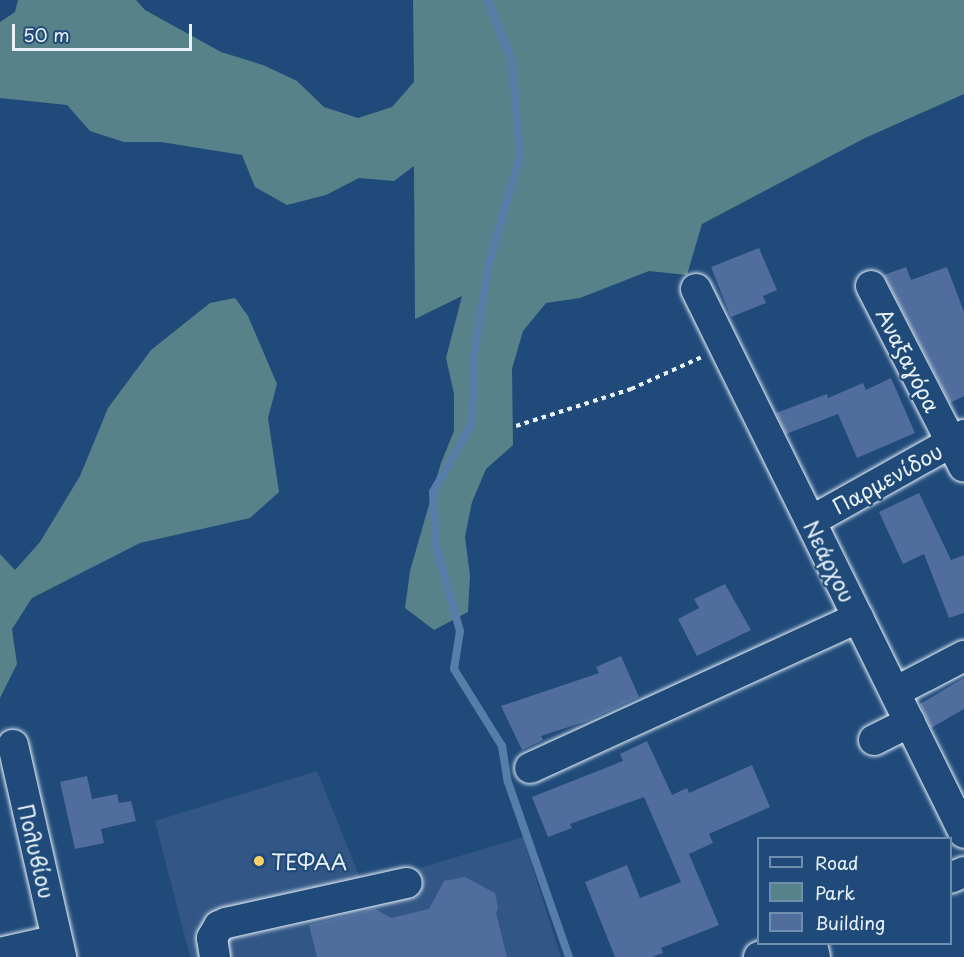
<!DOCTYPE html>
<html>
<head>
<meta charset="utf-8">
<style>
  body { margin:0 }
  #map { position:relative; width:964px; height:957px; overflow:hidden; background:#1f4a7a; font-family:"Playpen Sans",sans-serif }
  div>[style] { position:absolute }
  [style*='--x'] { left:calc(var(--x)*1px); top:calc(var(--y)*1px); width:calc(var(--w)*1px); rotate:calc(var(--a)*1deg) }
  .built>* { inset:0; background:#325786 }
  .green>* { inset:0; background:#588289 }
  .stream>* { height:8px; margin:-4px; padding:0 4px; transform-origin:4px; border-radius:4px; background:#577ea8 }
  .building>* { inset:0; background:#506d9d }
  .path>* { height:4px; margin-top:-2px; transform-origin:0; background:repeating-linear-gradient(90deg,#e8f1f8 0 4.5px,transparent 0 9px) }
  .roads { filter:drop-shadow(0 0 2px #e8f1f8) drop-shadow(0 0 2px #e8f1f8) }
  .minor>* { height:30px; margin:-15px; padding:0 15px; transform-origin:15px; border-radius:15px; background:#1f4a7a }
  .dots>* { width:16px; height:16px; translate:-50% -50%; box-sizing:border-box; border:3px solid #1f4a7a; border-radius:50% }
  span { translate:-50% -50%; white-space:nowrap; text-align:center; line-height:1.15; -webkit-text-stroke:4.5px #1f4a7a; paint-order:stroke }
  .street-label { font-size:21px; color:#e8f1f8 }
  .poi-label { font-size:21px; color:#e8f1f8 }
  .left { translate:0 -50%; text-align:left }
  .legend { position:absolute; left:757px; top:837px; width:195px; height:108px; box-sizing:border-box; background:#1f4a7a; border:2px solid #6f8dac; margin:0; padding:8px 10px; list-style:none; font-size:18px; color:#e8f1f8 }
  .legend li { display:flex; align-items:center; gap:12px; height:30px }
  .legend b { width:30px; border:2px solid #6f8dac }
  .scale { position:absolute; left:12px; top:24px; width:180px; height:27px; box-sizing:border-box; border:3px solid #e8f1f8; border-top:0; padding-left:8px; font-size:18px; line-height:21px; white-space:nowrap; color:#e8f1f8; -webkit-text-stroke:4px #1f4a7a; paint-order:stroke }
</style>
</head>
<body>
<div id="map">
  <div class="built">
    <i style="clip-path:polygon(317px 771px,363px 885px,523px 837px,561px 957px,190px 957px,155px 821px)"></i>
  </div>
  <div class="green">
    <i style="clip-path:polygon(18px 0,136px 0,145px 10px,221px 52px,263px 65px,297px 81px,324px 107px,358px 118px,392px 107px,414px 82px,413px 0,964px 0,964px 94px,865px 138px,702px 224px,687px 275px,649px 271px,580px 298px,546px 303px,523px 331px,512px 369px,513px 445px,486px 469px,472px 502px,465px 537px,470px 576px,468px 612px,434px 630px,405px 608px,410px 571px,441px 463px,454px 431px,454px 394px,446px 358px,462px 296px,415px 319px,414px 166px,394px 181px,359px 178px,326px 195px,287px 205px,255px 187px,242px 155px,161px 142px,124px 142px,90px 131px,67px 105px,0 98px,0 22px,15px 12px)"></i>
    <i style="clip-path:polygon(235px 298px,248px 316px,277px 384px,268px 418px,279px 492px,250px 518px,140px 543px,32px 598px,12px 629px,17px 664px,0 698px,0 554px,15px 570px,40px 542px,80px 476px,108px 408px,151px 350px,210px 303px)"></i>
  </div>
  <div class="stream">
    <i style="--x:488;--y:0;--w:66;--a:68.8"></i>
    <i style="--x:512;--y:62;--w:93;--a:85.1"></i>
    <i style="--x:520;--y:155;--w:112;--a:106"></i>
    <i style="--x:489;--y:263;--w:93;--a:99.3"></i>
    <i style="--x:474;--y:355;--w:68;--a:91.7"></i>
    <i style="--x:472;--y:423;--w:79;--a:119.5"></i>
    <i style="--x:433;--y:492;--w:55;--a:86.9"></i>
    <i style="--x:436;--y:547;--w:87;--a:74.1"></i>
    <i style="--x:460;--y:631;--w:38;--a:99"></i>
    <i style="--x:454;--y:669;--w:91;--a:58.1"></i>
    <i style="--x:502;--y:746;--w:36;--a:81"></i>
    <i style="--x:508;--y:782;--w:185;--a:70.8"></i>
  </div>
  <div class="building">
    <i style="clip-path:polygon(759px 248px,777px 290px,763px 296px,766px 303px,731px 317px,711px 267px)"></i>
    <i style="clip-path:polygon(906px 267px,911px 280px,947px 267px,964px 312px,964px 396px,950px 403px,884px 275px)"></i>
    <i style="clip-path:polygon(891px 378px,915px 433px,857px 458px,838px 414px,786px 434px,776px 413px,827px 394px,828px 398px,863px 383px,866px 390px)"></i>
    <i style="clip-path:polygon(919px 493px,951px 560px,964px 555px,964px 613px,949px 618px,924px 554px,903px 564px,879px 512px)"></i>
    <i style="clip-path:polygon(725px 584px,751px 630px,697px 656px,678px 619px,699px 608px,694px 599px)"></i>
    <i style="clip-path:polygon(621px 656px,639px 697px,587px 721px,541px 736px,543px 740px,522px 750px,501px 706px,599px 673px,596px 667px)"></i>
    <i style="clip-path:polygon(964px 678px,964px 709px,931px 728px,920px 704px)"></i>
    <i style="clip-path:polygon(647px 741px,672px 795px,687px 788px,689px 793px,752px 765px,770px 807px,709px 834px,713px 843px,689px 854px,719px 925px,661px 948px,663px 953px,652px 957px,615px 957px,585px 882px,627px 865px,640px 898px,681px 882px,644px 797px,570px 824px,572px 828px,548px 837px,532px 797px,623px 761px,620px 754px)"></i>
    <i style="clip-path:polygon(87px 776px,92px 799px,117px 794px,119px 803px,131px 801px,136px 821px,101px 829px,104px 843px,75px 849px,60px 782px)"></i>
    <i style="clip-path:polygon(465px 877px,495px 893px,498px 908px,496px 913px,507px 957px,317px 957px,309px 925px,375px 909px,391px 918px,429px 909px,444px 881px)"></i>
  </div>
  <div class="path">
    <i style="--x:516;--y:426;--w:121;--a:-17.8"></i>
    <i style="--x:631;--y:389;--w:78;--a:-24.3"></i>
  </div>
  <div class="roads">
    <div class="minor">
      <i style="--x:871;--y:286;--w:203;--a:62.8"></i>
      <i style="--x:696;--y:289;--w:606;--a:63.77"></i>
      <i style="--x:811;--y:521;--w:176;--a:-29.3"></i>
      <i style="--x:895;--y:692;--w:78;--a:-27.6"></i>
      <i style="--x:874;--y:740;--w:40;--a:-26.6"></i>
      <i style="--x:13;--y:745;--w:217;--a:77.2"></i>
      <i style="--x:530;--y:768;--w:361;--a:-24.6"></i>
      <i style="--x:950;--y:878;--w:15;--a:-23"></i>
      <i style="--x:812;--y:944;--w:13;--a:77"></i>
      <i style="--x:0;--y:953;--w:58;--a:-12.8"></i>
      <i style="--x:215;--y:957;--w:19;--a:-99"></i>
      <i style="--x:212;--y:938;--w:14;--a:-60"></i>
      <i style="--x:219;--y:926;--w:8;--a:-23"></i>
      <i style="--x:226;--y:923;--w:185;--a:-12.5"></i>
      <i style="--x:759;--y:957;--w:36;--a:-21"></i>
    </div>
  </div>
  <div class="dots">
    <i style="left:259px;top:861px;background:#ffd166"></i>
  </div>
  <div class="street-label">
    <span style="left:909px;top:360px;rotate:63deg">Αναξαγόρα</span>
    <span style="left:887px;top:478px;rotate:-29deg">Παρμενίδου</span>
    <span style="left:830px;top:561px;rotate:64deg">Νεάρχου</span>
    <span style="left:37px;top:851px;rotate:77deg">Πολυβίου</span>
  </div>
  <div class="poi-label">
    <span class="left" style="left:271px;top:861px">ΤΕΦΑΑ</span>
  </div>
  <ul class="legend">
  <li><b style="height:8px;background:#1f4a7a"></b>Road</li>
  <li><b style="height:16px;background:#588289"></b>Park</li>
  <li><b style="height:16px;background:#506d9d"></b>Building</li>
  </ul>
  <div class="scale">50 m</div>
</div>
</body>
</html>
